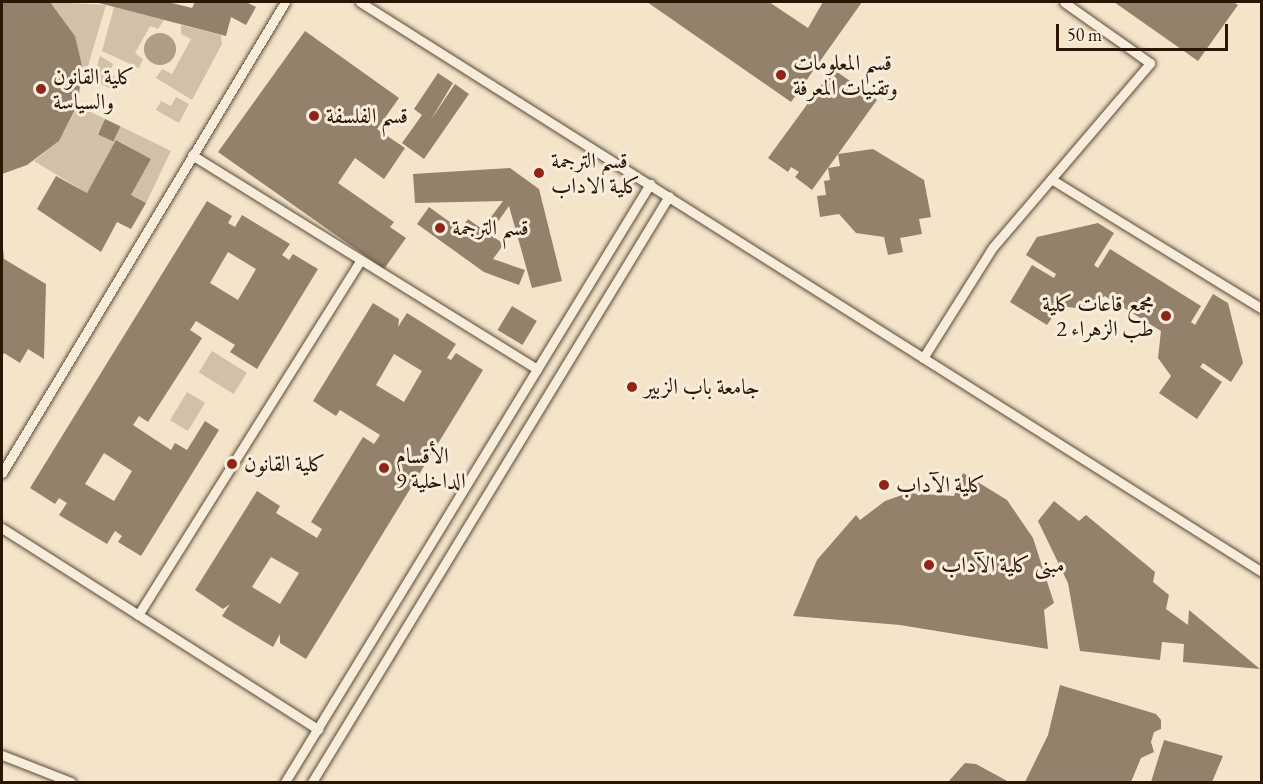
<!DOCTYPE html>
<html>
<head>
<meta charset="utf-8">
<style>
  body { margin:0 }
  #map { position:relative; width:1263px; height:784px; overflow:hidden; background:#f3e4ca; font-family:"EB Garamond",Amiri,serif }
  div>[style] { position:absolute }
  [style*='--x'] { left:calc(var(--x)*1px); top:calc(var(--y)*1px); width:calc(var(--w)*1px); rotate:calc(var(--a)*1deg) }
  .green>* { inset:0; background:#d1c1a9; transform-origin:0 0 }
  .water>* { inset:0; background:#af9e87 }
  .round { border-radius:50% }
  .building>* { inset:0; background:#93816b; transform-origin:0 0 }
  .roads { filter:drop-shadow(0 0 2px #5d4a36) drop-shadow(0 0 2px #5d4a36) }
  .service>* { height:9px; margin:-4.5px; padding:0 4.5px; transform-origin:4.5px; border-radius:4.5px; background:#f7eddd }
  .dots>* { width:16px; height:16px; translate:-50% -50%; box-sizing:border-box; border:3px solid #f7eddd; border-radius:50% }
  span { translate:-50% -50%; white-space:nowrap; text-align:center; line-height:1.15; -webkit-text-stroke:6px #f7eddd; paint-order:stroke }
  .poi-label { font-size:22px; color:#2b1605 }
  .left { translate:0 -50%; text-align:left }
  .right { translate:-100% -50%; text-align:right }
  .frame { position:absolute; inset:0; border:3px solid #2b1605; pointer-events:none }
  .scale { position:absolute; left:1056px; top:24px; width:172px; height:27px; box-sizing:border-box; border:3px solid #2b1605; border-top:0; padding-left:8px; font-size:18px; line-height:21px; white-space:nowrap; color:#2b1605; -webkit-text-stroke:4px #f7eddd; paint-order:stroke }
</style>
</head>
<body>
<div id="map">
  <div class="green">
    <i style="clip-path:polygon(50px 2px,106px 5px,82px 86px,75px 36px)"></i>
    <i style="clip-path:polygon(114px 7px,164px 20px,158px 29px,150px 26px,135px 53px,143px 59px,139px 68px,102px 51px)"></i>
    <i style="clip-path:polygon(181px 25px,221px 35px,222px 44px,192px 100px,156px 78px,162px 69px,172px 74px,191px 39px,181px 34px)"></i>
    <i style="clip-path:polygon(100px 56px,113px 64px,109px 73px,120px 80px,116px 92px,93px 79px)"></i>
    <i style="clip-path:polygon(176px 97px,189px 104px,179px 123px,156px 110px,161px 101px,171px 106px)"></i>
    <i style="clip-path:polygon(78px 106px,105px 119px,97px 134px,112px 141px,120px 126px,171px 151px,146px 203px,131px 195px,151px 159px,117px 140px,87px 193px,34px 161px,59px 141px)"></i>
    <i style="left:212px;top:351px;width:41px;height:25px;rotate:32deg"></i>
    <i style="left:187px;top:392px;width:21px;height:33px;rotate:31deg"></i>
  </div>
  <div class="water">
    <i class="round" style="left:144px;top:33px;width:32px;height:32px"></i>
  </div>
  <div class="building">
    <i style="clip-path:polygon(2px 2px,50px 2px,75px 36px,82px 66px,78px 104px,59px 141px,27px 165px,2px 174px)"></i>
    <i style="clip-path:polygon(95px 2px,168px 2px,192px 8px,195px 2px,246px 2px,256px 7px,246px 25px,231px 17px,226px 36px)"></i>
    <i style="clip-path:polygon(647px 2px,769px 2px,808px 28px,823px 2px,862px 2px,791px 102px)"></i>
    <i style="clip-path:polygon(1114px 2px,1233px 2px,1238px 5px,1198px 61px)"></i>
    <i style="clip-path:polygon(305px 31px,399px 98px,377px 129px,405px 148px,384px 179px,355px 158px,338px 183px,394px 222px,390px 227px,406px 238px,384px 269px,218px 152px)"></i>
    <i style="clip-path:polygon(833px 69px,877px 100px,812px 190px,795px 177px,799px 172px,791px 167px,788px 172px,768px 158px)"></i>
    <i style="clip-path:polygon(438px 73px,453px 83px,430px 121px,455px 84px,469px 94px,424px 159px,402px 143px,422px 115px,414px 109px)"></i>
    <i style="left:105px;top:119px;width:17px;height:17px;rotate:25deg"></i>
    <i style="clip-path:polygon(116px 140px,151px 159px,131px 195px,146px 203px,131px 229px,117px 222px,101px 252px,37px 209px,56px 176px,87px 193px)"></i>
    <i style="clip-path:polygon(873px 149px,924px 180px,931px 217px,919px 219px,922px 234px,900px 238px,903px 252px,888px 255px,884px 237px,856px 233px,839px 214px,820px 217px,817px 196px,826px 195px,824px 181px,830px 180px,828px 168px,840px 166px,838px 154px)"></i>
    <i style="clip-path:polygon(510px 168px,539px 189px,562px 281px,532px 288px,509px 206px,489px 234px,504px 244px,493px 259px,525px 270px,519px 285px,484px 272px,417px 224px,429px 207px,461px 230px,468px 219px,482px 229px,503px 201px,415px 203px,413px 174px)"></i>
    <i style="clip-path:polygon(evenodd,207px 201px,232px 216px,228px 223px,235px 227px,242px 215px,290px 244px,282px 255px,289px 260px,293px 254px,318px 269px,257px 369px,230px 352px,235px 345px,196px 321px,190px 330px,202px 338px,148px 422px,139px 416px,133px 425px,171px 450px,175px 443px,187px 450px,205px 421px,219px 430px,141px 556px,118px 542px,122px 536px,115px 531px,107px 544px,59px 515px,67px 503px,59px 498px,55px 504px,30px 488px,207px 201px,228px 252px,256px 269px,238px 300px,210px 283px,228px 252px,207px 201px,104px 453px,132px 471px,114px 501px,85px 484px,104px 453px)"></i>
    <i style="clip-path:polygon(1098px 223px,1114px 233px,1094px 265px,1098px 268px,1110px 249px,1201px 306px,1191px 322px,1195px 325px,1213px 294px,1228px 303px,1243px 363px,1231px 382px,1203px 363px,1200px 367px,1222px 382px,1197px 419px,1159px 393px,1171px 376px,1158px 358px,1161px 331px,1105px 296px,1084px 309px,1060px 306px,1047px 325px,1010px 302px,1032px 265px,1054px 278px,1056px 274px,1026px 255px,1037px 237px)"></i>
    <i style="clip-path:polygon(2px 238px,4px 259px,46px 284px,44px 359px,28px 349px,20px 363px,4px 353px,2px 357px)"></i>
    <i style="clip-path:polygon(evenodd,373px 303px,399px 319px,398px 327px,407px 313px,456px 344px,447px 358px,451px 360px,456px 353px,483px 370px,306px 659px,280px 643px,280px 634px,273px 647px,222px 616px,230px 604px,223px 609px,195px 590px,257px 491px,280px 506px,276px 513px,317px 538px,322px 529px,311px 522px,363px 437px,374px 444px,380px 435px,340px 410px,336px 416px,313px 401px,373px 303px,394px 354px,422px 371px,404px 402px,376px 385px,394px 354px,373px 303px,271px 557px,299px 573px,280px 604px,252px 587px,271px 557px)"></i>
    <i style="left:512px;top:306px;width:29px;height:28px;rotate:31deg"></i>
    <i style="clip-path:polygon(963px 473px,1007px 500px,1033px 538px,1054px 603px,1044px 610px,1048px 649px,900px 625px,793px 616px,817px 560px,856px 515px,860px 520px,885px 501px,908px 493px,954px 496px)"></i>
    <i style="clip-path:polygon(1054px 501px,1079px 521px,1086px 515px,1155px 572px,1153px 582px,1169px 595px,1166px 609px,1188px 625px,1189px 610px,1260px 669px,1183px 662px,1184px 644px,1162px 642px,1160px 660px,1080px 651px,1068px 583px,1038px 521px)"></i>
    <i style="clip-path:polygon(1060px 685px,1156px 714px,1161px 720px,1161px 729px,1154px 732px,1151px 742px,1154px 752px,1141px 758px,1131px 782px,1025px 782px,1048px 735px)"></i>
    <i style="clip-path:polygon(1164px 740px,1223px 756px,1212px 782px,1151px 782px)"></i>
    <i style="clip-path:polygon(965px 763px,976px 764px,1009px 782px,948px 782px)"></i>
  </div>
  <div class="roads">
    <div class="service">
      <i style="--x:360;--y:2;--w:1067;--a:32.29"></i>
      <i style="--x:192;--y:155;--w:406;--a:31.8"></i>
      <i style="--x:1051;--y:179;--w:248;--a:31.6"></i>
      <i style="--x:923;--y:358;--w:131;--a:-57.8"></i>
      <i style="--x:993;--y:247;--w:242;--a:-49.5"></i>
      <i style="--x:1150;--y:63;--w:105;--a:-144.7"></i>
      <i style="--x:2;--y:473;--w:549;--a:-59"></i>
      <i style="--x:2;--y:528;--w:375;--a:32.5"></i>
      <i style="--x:138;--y:615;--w:419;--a:-57.9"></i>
      <i style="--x:2;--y:755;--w:74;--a:21.4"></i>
      <i style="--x:285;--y:782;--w:701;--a:-58.6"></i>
      <i style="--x:312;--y:782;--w:686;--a:-58.65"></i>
    </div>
  </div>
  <div class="dots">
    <i style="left:781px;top:75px;background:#8f2418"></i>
    <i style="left:41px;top:89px;background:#8f2418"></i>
    <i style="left:314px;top:116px;background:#8f2418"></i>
    <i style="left:539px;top:173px;background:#8f2418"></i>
    <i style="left:440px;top:228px;background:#8f2418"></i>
    <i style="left:1166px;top:316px;background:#8f2418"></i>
    <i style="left:632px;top:387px;background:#8f2418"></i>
    <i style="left:232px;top:464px;background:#8f2418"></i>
    <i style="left:384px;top:468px;background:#8f2418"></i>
    <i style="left:884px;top:485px;background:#8f2418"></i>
    <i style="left:929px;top:565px;background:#8f2418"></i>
  </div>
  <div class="poi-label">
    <span class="left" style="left:793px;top:75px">قسم المعلومات<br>وتقنيات المعرفة</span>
    <span class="left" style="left:53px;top:89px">كلية القانون<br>والسياسة</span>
    <span class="left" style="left:326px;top:116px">قسم الفلسفة</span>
    <span class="left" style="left:551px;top:173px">قسم الترجمة<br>كلية الاداب</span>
    <span class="left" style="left:452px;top:228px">قسم الترجمة</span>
    <span class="right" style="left:1154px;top:316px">مجمع قاعات كلية<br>طب الزهراء 2</span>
    <span class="left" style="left:644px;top:387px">جامعة باب الزبير</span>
    <span class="left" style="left:396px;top:468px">الأقسام<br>الداخلية 9</span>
    <span class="left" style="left:244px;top:464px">كلية القانون</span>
    <span class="left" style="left:896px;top:485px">كلية الآداب</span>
    <span class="left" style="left:941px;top:565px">مبنى كلية الآداب</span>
  </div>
  <div class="frame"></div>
  <div class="scale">50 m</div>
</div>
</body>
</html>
